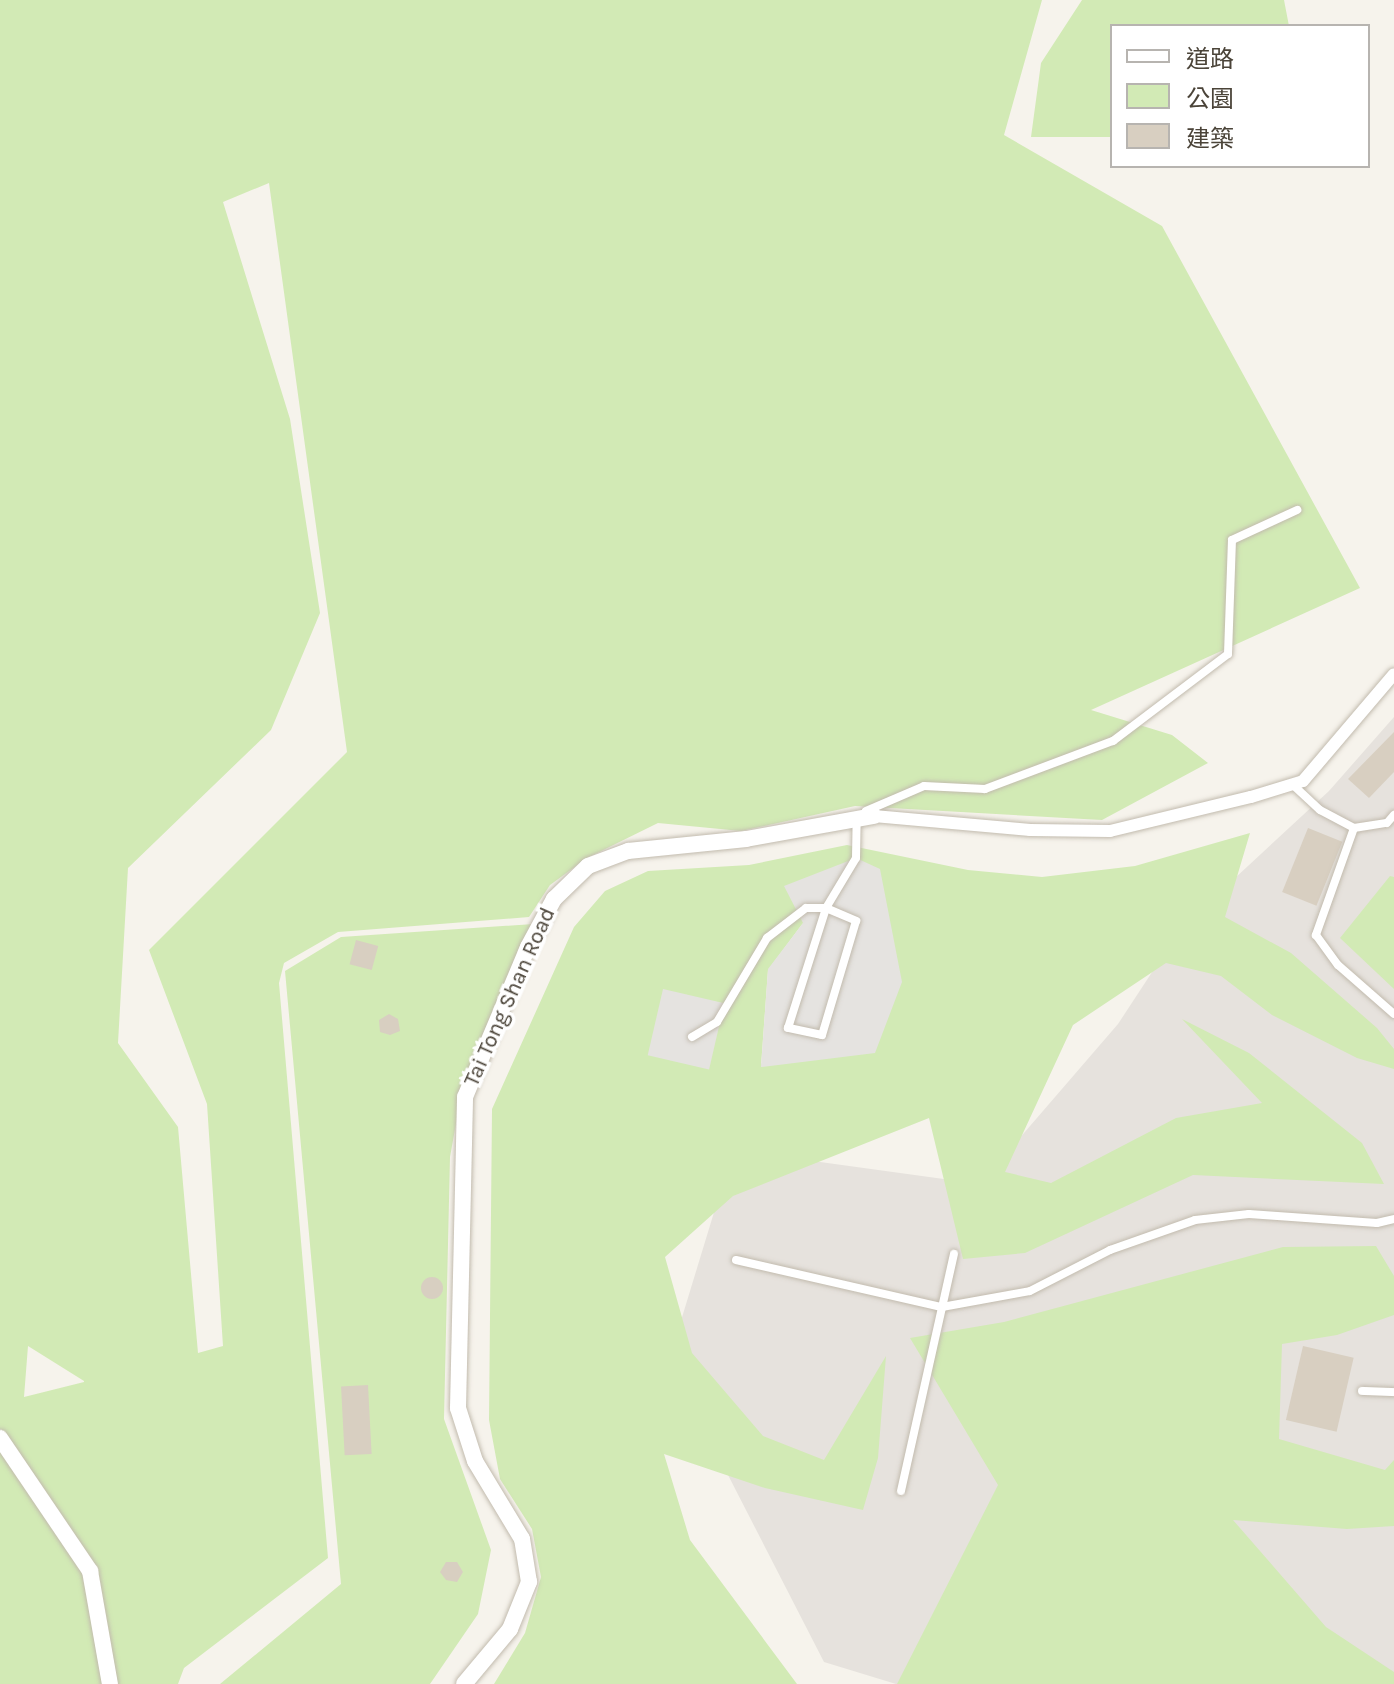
<!DOCTYPE html>
<html>
<head>
<meta charset="utf-8">
<style>
  body { margin:0 }
  #map { position:relative; width:1394px; height:1684px; overflow:hidden; background:#f6f3ec; font-family:Karla,"Noto Sans TC",sans-serif }
  div>[style] { position:absolute }
  [style*='--x'] { left:calc(var(--x)*1px); top:calc(var(--y)*1px); width:calc(var(--w)*1px); rotate:calc(var(--a)*1deg) }
  .industrial>* { inset:0; background:#e6e2dd }
  .green>* { inset:0; background:#d2eab5 }
  .parking>* { inset:0; background:#e5e3e0; transform-origin:0 0 }
  .building>* { inset:0; background:#d8cfc1; transform-origin:0 0 }
  .round { border-radius:50% }
  .roads { filter:drop-shadow(0 0 2px #c2bbae) drop-shadow(0 0 2px #c2bbae) }
  .service>* { height:8px; margin:-4px; padding:0 4px; transform-origin:4px; border-radius:4px; background:#fff }
  .pedestrian>* { height:12px; margin:-6px; padding:0 6px; transform-origin:6px; border-radius:6px; background:#fff }
  .minor>* { height:16px; margin:-8px; padding:0 8px; transform-origin:8px; border-radius:8px; background:#fff }
  span { translate:-50% -50%; white-space:nowrap; text-align:center; line-height:1.15; -webkit-text-stroke:7px #fff; paint-order:stroke }
  .street-label { font-size:22px; color:#4b4439 }
  .legend { position:absolute; left:1110px; top:24px; width:260px; height:144px; box-sizing:border-box; background:#fff; border:2px solid #b7b4b0; margin:0; padding:10px 14px; list-style:none; font-size:24px; color:#4b4439 }
  .legend li { display:flex; align-items:center; gap:16px; height:40px }
  .legend b { width:40px; border:2px solid #b7b4b0 }
</style>
</head>
<body>
<div id="map">
  <div class="industrial">
    <i style="clip-path:polygon(1394px 717px,1394px 1684px,896px 1684px,824px 1662px,669px 1360px,733px 1150px,980px 1184px,1118px 1024px,1181px 928px,1329px 791px)"></i>
  </div>
  <div class="green">
    <i style="clip-path:polygon(evenodd,0 0,1042px 0,1004px 135px,1162px 226px,1360px 588px,1091px 710px,1172px 735px,1208px 763px,1102px 820px,855px 806px,741px 831px,658px 823px,587px 858px,550px 885px,529px 917px,338px 932px,284px 963px,279px 983px,328px 1558px,184px 1668px,178px 1684px,0 1684px,0 0,269px 183px,347px 752px,149px 950px,207px 1104px,223px 1346px,198px 1353px,178px 1127px,118px 1043px,128px 868px,271px 730px,320px 613px,290px 419px,223px 202px,269px 183px,0 0,28px 1346px,84px 1381px,84px 1382px,24px 1397px,28px 1346px)"></i>
    <i style="clip-path:polygon(1082px 0,1284px 0,1289px 26px,1112px 26px,1112px 137px,1031px 137px,1041px 63px)"></i>
    <i style="clip-path:polygon(evenodd,1250px 833px,1225px 917px,1291px 953px,1377px 1028px,1394px 1049px,1394px 1069px,1357px 1058px,1272px 1015px,1221px 976px,1166px 963px,1073px 1025px,1005px 1172px,1051px 1183px,1176px 1118px,1262px 1103px,1182px 1019px,1249px 1053px,1362px 1143px,1384px 1184px,1193px 1175px,1025px 1253px,963px 1259px,929px 1118px,733px 1196px,665px 1257px,692px 1353px,763px 1436px,824px 1460px,886px 1356px,878px 1458px,863px 1510px,765px 1488px,664px 1454px,690px 1540px,797px 1684px,494px 1684px,525px 1633px,541px 1577px,532px 1529px,500px 1479px,489px 1420px,492px 1109px,574px 927px,605px 891px,648px 871px,749px 865px,847px 845px,968px 870px,1042px 877px,1135px 866px,1250px 833px,803px 923px,761px 1066px,768px 970px,803px 923px)"></i>
    <i style="clip-path:polygon(1390px 876px,1394px 877px,1394px 989px,1340px 938px)"></i>
    <i style="clip-path:polygon(534px 924px,462px 1090px,450px 1157px,444px 1419px,491px 1550px,478px 1614px,430px 1684px,220px 1684px,341px 1584px,285px 971px,341px 937px)"></i>
    <i style="clip-path:polygon(1376px 1246px,1394px 1276px,1394px 1315px,1337px 1335px,1282px 1344px,1279px 1439px,1385px 1470px,1394px 1460px,1394px 1526px,1347px 1529px,1233px 1520px,1326px 1627px,1394px 1672px,1394px 1684px,897px 1684px,998px 1485px,910px 1338px,1004px 1322px,1283px 1247px)"></i>
  </div>
  <div class="parking">
    <i style="clip-path:polygon(856px 858px,880px 869px,902px 982px,875px 1053px,761px 1067px,768px 969px,803px 923px,784px 886px)"></i>
    <i style="left:663px;top:989px;width:63px;height:68px;rotate:13deg"></i>
  </div>
  <div class="building">
    <i style="clip-path:polygon(1394px 732px,1394px 772px,1369px 798px,1348px 779px)"></i>
    <i style="left:1308px;top:828px;width:37px;height:69px;rotate:22deg"></i>
    <i style="left:356px;top:940px;width:23px;height:25px;rotate:15deg"></i>
    <i style="clip-path:polygon(389px 1014px,398px 1019px,400px 1031px,390px 1035px,380px 1032px,379px 1020px)"></i>
    <i class="round" style="left:421px;top:1277px;width:22px;height:22px"></i>
    <i style="left:1303px;top:1346px;width:52px;height:76px;rotate:13deg"></i>
    <i style="left:368px;top:1385px;width:69px;height:27px;rotate:87deg"></i>
    <i style="clip-path:polygon(446px 1562px,457px 1562px,463px 1572px,457px 1582px,446px 1580px,440px 1572px)"></i>
  </div>
  <div class="roads">
    <div class="service">
      <i style="--x:1292;--y:784;--w:38;--a:43"></i>
      <i style="--x:1320;--y:810;--w:38;--a:28"></i>
      <i style="--x:1354;--y:828;--w:114;--a:109.6"></i>
      <i style="--x:1316;--y:935;--w:37;--a:54"></i>
      <i style="--x:1338;--y:965;--w:74;--a:41.2"></i>
      <i style="--x:866;--y:811;--w:63;--a:-23.3"></i>
      <i style="--x:924;--y:786;--w:61;--a:2.8"></i>
      <i style="--x:985;--y:789;--w:137;--a:-20.6"></i>
      <i style="--x:1113;--y:741;--w:144;--a:-37.1"></i>
      <i style="--x:1228;--y:654;--w:114;--a:-88"></i>
      <i style="--x:1232;--y:540;--w:72;--a:-24.8"></i>
      <i style="--x:1354;--y:828;--w:33;--a:-9"></i>
      <i style="--x:1387;--y:823;--w:11;--a:-49"></i>
      <i style="--x:692;--y:1037;--w:29;--a:-31"></i>
      <i style="--x:717;--y:1022;--w:98;--a:-59.2"></i>
      <i style="--x:767;--y:938;--w:49;--a:-37.6"></i>
      <i style="--x:806;--y:908;--w:20;--a:0"></i>
      <i style="--x:826;--y:908;--w:33;--a:23"></i>
      <i style="--x:856;--y:921;--w:119;--a:106.6"></i>
      <i style="--x:822;--y:1035;--w:35;--a:-168"></i>
      <i style="--x:788;--y:1028;--w:126;--a:-72.4"></i>
      <i style="--x:826;--y:908;--w:58;--a:-59"></i>
      <i style="--x:856;--y:858;--w:39;--a:-89"></i>
      <i style="--x:736;--y:1260;--w:211;--a:12.9"></i>
      <i style="--x:942;--y:1307;--w:89;--a:-10.3"></i>
      <i style="--x:1030;--y:1291;--w:90;--a:-27.1"></i>
      <i style="--x:1110;--y:1250;--w:90;--a:-19.4"></i>
      <i style="--x:1195;--y:1220;--w:54;--a:-6.3"></i>
      <i style="--x:1249;--y:1214;--w:128;--a:4"></i>
      <i style="--x:1377;--y:1223;--w:17;--a:-13"></i>
      <i style="--x:1362;--y:1391;--w:32;--a:2"></i>
      <i style="--x:901;--y:1491;--w:243;--a:-77.4"></i>
    </div>
    <div class="pedestrian">
      <i style="--x:874;--y:816;--w:157;--a:5.1"></i>
      <i style="--x:1030;--y:830;--w:80;--a:0.7"></i>
      <i style="--x:1110;--y:831;--w:145;--a:-13.6"></i>
      <i style="--x:1251;--y:797;--w:54;--a:-17.1"></i>
      <i style="--x:1303;--y:781;--w:140;--a:-49.6"></i>
    </div>
    <div class="minor">
      <i style="--x:0;--y:1438;--w:161;--a:55.9"></i>
      <i style="--x:90;--y:1571;--w:115;--a:80"></i>
      <i style="--x:464;--y:1684;--w:72;--a:-50.1"></i>
      <i style="--x:510;--y:1629;--w:51;--a:-68"></i>
      <i style="--x:529;--y:1582;--w:44;--a:-99.2"></i>
      <i style="--x:522;--y:1539;--w:91;--a:-121.1"></i>
      <i style="--x:475;--y:1461;--w:56;--a:-107.8"></i>
      <i style="--x:458;--y:1408;--w:311;--a:-88.7"></i>
      <i style="--x:465;--y:1097;--w:163;--a:-67.2"></i>
      <i style="--x:528;--y:947;--w:55;--a:-61.6"></i>
      <i style="--x:554;--y:899;--w:47;--a:-44.1"></i>
      <i style="--x:588;--y:866;--w:43;--a:-20.6"></i>
      <i style="--x:628;--y:851;--w:119;--a:-5.8"></i>
      <i style="--x:746;--y:839;--w:130;--a:-10.2"></i>
    </div>
  </div>
  <div class="street-label">
    <span style="left:510px;top:997px;rotate:-66deg">Tai Tong Shan Road</span>
  </div>
  <ul class="legend">
  <li><b style="height:10px;background:#fff"></b>道路</li>
  <li><b style="height:22px;background:#d2eab5"></b>公園</li>
  <li><b style="height:22px;background:#d8cfc1"></b>建築</li>
  </ul>
</div>
</body>
</html>
